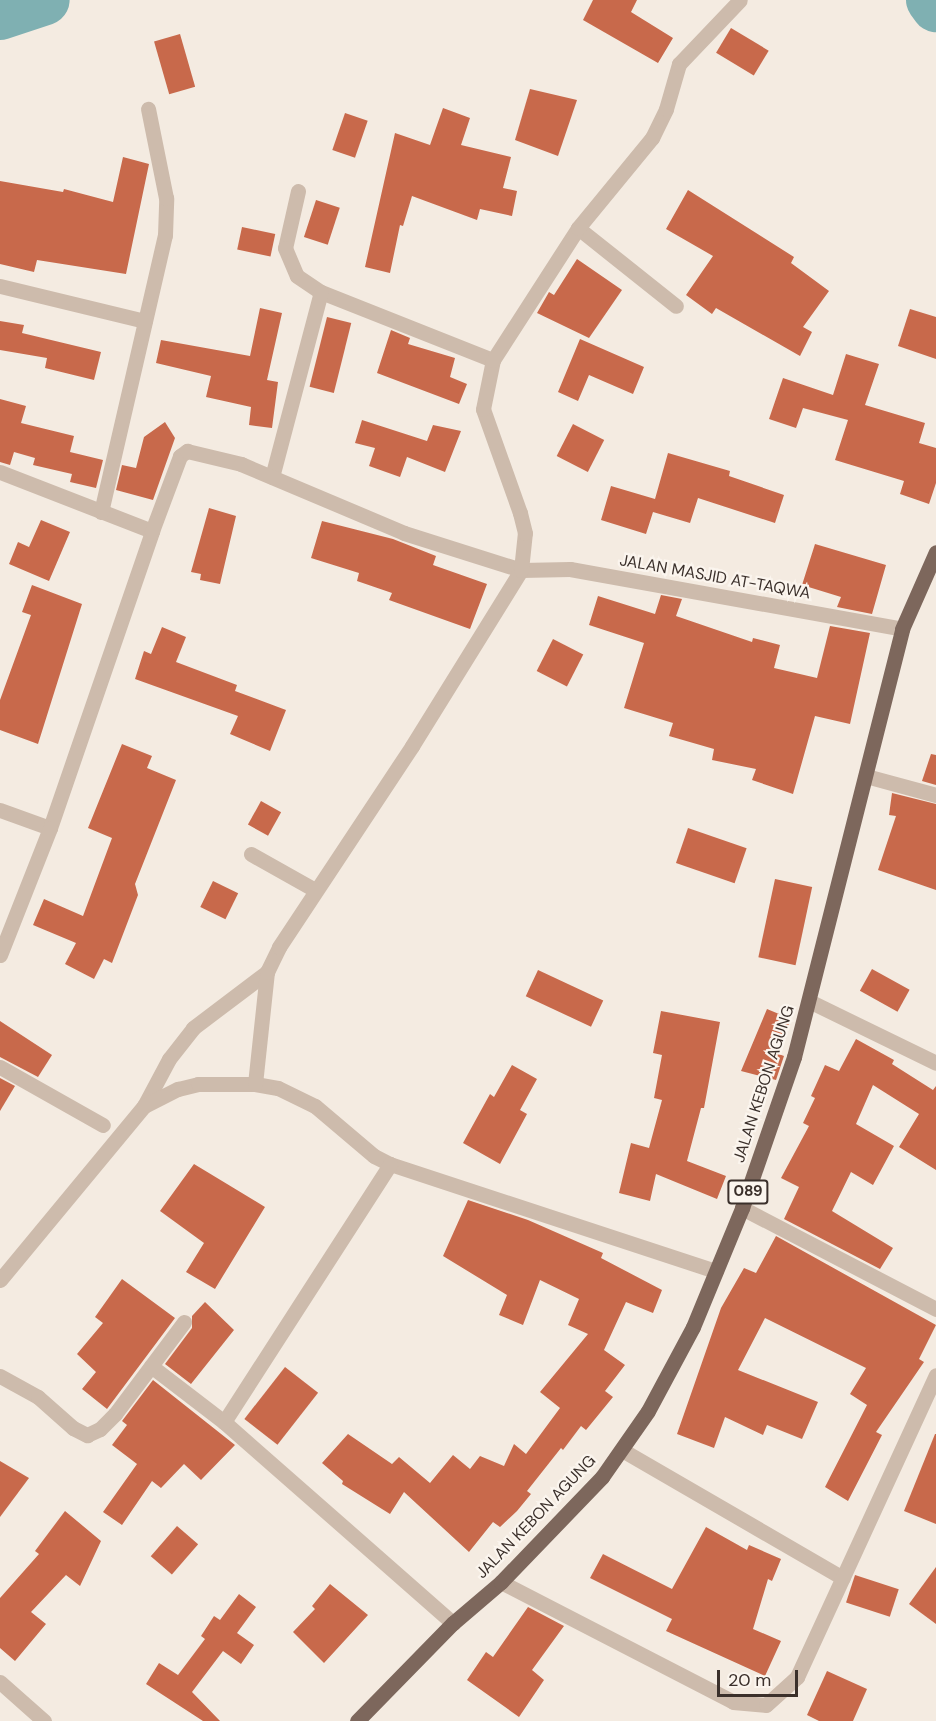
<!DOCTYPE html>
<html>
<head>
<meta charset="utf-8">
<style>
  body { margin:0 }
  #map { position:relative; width:936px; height:1721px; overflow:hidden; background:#f4ebe1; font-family:"DM Sans",sans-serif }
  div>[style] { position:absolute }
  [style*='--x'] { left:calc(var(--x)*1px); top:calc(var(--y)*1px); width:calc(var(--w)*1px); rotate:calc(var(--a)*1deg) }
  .river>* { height:50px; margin:-25px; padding:0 25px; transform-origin:25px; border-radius:25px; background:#7fb0b2 }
  .building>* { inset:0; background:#c8694b; transform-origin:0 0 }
  .minor>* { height:15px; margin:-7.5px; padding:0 7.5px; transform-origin:7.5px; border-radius:7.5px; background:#cdbbac }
  .major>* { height:15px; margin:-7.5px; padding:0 7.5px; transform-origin:7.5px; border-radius:7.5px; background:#7d675c }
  span { translate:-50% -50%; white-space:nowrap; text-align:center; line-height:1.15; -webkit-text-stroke:4.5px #fbf5ee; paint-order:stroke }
  .shield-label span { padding:2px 4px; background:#fbf5ee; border:2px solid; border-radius:4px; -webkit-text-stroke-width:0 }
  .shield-label { font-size:15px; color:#3b302b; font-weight:700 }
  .street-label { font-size:16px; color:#3b302b }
  .scale { position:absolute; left:717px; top:1670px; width:81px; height:27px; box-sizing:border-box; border:3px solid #3b302b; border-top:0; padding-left:8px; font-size:18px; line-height:21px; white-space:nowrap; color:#3b302b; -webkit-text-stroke:4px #fbf5ee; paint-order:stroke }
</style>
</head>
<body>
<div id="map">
  <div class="river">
    <i style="--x:931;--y:0;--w:9;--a:54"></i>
    <i style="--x:0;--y:15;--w:47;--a:-18.4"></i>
  </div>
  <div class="building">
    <i style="clip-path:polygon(593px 0,637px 0,631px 12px,673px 38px,658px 63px,583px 20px)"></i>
    <i style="left:731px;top:28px;width:44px;height:29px;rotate:31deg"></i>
    <i style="left:180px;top:34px;width:55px;height:27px;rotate:74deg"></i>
    <i style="clip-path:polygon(530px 89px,577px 100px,558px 156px,515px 140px)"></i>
    <i style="clip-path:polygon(443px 108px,470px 118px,461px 145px,511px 157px,503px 188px,517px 191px,512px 216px,480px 209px,477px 220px,412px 196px,403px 226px,400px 225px,390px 273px,365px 267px,395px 133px,430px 145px)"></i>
    <i style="left:345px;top:113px;width:24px;height:39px;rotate:19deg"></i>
    <i style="clip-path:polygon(123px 157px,149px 164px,126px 274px,37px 260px,34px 272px,0 264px,0 181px,63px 192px,64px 189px,113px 202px)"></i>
    <i style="clip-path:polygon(688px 190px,794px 257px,791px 263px,829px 291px,803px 327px,812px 332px,800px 356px,716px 308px,712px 314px,686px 295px,713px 256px,666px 229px)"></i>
    <i style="left:316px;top:200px;width:25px;height:39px;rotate:18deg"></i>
    <i style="left:242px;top:227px;width:34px;height:23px;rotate:12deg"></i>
    <i style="clip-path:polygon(577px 259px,622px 290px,589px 338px,537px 313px,549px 292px,554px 295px)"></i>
    <i style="clip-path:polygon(260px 308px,282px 313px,267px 380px,278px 382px,272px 428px,249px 425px,251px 407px,206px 397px,211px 376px,156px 363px,161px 340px,250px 356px)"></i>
    <i style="clip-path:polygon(910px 309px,936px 317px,936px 359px,898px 346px)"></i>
    <i style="left:327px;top:317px;width:25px;height:72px;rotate:14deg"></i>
    <i style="clip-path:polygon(0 321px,24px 325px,22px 333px,101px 352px,94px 380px,45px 368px,47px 358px,0 350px)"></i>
    <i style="clip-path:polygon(391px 330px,410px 338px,408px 344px,455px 358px,450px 377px,467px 384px,459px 404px,377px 373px)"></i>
    <i style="clip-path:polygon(580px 339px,644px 367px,633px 394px,589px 375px,578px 401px,558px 392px)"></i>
    <i style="clip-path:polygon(846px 354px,879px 364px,865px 405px,925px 423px,919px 443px,936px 448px,936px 483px,929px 504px,900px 494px,904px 481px,835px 460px,848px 420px,803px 408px,796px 428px,769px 419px,783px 378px,833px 395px)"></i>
    <i style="clip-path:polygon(0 399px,26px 406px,21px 423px,74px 436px,70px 452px,103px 460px,96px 488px,70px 482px,72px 474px,33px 465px,35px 458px,14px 452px,10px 465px,0 462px)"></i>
    <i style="clip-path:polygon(362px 420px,427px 441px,433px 425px,461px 431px,445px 472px,407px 457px,400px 477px,369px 466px,375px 448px,355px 443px)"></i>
    <i style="clip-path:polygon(165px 422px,175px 438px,153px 500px,116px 490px,122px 465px,136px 468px,144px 437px)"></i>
    <i style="left:573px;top:424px;width:35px;height:36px;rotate:27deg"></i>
    <i style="clip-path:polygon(668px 453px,730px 471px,729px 476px,784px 495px,775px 523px,698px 498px,690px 523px,653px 512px,646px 534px,601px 520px,611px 486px,655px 499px)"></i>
    <i style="clip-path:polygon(209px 508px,236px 516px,220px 584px,200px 580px,201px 574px,191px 572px)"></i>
    <i style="clip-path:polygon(41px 520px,70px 532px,49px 581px,9px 564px,18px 542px,29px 547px)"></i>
    <i style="clip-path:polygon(322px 521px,393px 539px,436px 556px,433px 565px,487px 584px,470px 629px,389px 600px,392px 593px,357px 581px,359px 573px,311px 558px)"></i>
    <i style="clip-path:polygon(815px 544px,886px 565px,872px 614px,837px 607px,841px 597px,802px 585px)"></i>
    <i style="clip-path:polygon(32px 585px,82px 604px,38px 744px,0 730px,0 700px,31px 615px,22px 612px)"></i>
    <i style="clip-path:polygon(661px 595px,682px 599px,676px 616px,752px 642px,753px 638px,780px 645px,774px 668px,817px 678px,830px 626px,870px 633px,850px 724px,815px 716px,793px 794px,752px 780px,756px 769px,712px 760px,714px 749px,669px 736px,673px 723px,624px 708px,644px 643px,589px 625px,598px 596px,655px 614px)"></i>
    <i style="clip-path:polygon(162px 627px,186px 637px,176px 662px,237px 685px,235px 691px,286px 710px,270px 751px,230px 734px,238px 716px,135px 679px,144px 651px,151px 654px)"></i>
    <i style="left:553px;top:639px;width:34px;height:36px;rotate:27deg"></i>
    <i style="clip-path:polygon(122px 744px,152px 756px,147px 768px,176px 780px,135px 884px,138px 895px,112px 963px,104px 959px,94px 979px,65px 964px,76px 943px,33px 925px,44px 899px,83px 916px,112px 838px,88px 828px)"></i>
    <i style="clip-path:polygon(931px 754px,936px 755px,936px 785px,922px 781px)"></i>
    <i style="clip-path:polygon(892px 793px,936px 804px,936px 890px,878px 870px,896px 816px,889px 815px)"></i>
    <i style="left:261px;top:801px;width:23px;height:27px;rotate:29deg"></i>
    <i style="left:688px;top:828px;width:62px;height:37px;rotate:19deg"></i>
    <i style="left:775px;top:879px;width:38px;height:80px;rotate:12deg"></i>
    <i style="left:213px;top:881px;width:28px;height:29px;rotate:26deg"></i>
    <i style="left:872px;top:969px;width:43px;height:25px;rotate:29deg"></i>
    <i style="left:538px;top:970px;width:72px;height:29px;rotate:25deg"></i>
    <i style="clip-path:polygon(767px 1009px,791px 1019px,776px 1053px,784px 1056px,776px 1080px,741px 1071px)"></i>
    <i style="clip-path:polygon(661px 1011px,720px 1022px,704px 1108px,701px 1108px,687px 1161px,726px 1176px,717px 1199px,656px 1174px,650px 1201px,619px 1193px,631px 1143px,649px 1148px,662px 1100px,654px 1098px,662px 1055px,653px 1053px)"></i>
    <i style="clip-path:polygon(0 1021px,52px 1055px,38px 1077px,0 1057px)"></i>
    <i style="clip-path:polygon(856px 1039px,894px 1060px,892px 1064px,933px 1090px,936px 1086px,936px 1170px,899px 1147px,919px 1114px,873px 1085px,856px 1124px,894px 1146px,873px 1185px,851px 1172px,832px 1211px,893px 1248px,880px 1269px,784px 1219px,799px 1187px,781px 1178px,809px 1126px,803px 1123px,815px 1098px,811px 1096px,825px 1065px,839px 1071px)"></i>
    <i style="clip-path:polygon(512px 1065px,537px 1079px,520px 1110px,527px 1114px,500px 1164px,463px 1143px,490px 1094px,494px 1097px)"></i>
    <i style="clip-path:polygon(0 1078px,15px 1086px,0 1111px)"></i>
    <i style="clip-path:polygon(194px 1164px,265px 1207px,215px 1289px,186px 1272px,204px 1243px,160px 1211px)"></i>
    <i style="clip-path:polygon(468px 1200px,528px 1220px,603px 1253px,601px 1258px,662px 1290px,653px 1313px,626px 1302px,604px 1350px,625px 1365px,605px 1391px,613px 1397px,586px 1430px,581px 1426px,563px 1450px,561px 1448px,527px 1491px,531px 1494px,517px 1511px,500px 1527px,493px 1522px,469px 1552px,404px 1492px,390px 1514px,342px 1484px,343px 1481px,322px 1463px,348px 1434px,392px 1464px,399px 1457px,430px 1483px,453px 1455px,470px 1469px,480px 1456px,504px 1466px,514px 1444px,526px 1454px,560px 1408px,540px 1392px,588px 1334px,568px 1325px,579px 1299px,540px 1280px,523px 1325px,499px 1315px,507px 1295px,443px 1256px)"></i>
    <i style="clip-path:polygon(776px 1236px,936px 1325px,919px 1359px,924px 1362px,876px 1432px,882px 1435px,848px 1501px,825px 1487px,867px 1405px,850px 1394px,866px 1368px,765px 1318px,738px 1370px,818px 1402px,802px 1439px,767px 1425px,763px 1435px,725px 1417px,714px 1448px,677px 1434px,721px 1308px,744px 1268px,756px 1273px)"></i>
    <i style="clip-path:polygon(122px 1279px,175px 1318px,107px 1409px,82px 1389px,96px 1372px,77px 1354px,103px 1323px,95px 1317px)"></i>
    <i style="clip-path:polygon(205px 1302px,234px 1330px,191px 1384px,165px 1364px,192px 1328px,192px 1316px)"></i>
    <i style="left:285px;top:1367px;width:42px;height:66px;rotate:38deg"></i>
    <i style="clip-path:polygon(153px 1380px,235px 1445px,201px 1480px,184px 1464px,161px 1488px,152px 1481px,122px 1525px,103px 1512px,137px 1464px,112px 1445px,127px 1425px,122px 1421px)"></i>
    <i style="clip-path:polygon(935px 1434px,936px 1434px,936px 1524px,904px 1511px)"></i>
    <i style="clip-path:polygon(0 1461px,29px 1478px,0 1517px)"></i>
    <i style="clip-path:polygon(65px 1511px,101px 1541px,80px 1586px,66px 1575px,31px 1612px,46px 1624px,15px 1661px,0 1648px,0 1598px,39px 1554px,35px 1551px)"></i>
    <i style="left:177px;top:1526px;width:28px;height:40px;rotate:41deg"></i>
    <i style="clip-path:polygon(706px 1527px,747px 1550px,749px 1545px,781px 1559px,772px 1581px,768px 1579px,753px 1629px,781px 1641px,765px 1676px,666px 1631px,672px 1619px,590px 1578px,603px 1554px,672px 1589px)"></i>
    <i style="clip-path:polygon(936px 1567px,936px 1624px,909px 1604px)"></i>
    <i style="left:855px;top:1575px;width:46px;height:29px;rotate:18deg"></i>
    <i style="clip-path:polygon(330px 1584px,368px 1615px,324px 1663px,293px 1632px,315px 1609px,312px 1606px)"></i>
    <i style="clip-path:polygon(239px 1594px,256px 1607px,237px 1633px,254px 1645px,241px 1664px,223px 1651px,192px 1692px,220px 1721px,203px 1721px,146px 1684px,159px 1663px,178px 1675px,205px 1639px,201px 1636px,214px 1616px,220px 1620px)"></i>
    <i style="clip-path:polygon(528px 1607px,564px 1626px,532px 1670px,544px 1680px,519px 1717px,467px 1680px,486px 1652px,493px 1657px)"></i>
    <i style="clip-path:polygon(827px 1671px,867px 1689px,853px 1721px,819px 1721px,807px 1715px)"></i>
  </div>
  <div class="minor">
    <i style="--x:298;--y:191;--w:58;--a:102.8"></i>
    <i style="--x:285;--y:248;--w:30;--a:67"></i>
    <i style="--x:297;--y:276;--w:29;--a:34"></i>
    <i style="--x:321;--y:292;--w:185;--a:21.6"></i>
    <i style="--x:578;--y:228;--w:125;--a:38.5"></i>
    <i style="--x:0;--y:286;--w:149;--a:13.6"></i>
    <i style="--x:0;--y:472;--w:163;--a:21.2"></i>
    <i style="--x:272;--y:477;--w:191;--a:-75.2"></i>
    <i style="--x:101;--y:512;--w:284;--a:-77"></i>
    <i style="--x:165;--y:235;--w:37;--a:-88"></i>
    <i style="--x:166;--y:198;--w:91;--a:-101.4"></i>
    <i style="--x:866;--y:776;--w:73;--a:15.2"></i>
    <i style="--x:0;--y:810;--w:53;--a:19.8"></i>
    <i style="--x:50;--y:828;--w:314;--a:-71"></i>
    <i style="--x:152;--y:531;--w:80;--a:-69.5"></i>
    <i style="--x:180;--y:456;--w:9;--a:-36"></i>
    <i style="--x:187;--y:451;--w:56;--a:13.5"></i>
    <i style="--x:241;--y:464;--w:177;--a:22.9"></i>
    <i style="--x:404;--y:533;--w:123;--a:17.5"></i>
    <i style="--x:521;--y:570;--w:49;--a:-1.2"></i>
    <i style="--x:570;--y:569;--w:337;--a:10.2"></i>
    <i style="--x:251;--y:854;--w:73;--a:29.4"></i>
    <i style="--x:0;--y:955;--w:136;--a:-68.5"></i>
    <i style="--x:809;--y:1001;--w:141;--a:26"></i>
    <i style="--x:0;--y:1067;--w:118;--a:29.4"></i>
    <i style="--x:255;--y:1084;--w:23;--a:10"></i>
    <i style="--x:278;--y:1088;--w:41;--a:25.9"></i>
    <i style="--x:315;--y:1106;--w:77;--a:40.3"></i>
    <i style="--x:374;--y:1156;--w:18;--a:27"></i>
    <i style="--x:390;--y:1164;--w:343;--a:18.2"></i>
    <i style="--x:144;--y:1106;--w:53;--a:-62"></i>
    <i style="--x:169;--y:1059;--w:39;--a:-52"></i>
    <i style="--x:193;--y:1028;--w:93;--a:-37.1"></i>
    <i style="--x:742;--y:1208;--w:219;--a:27.5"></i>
    <i style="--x:0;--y:1280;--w:226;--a:-50.4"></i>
    <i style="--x:144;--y:1106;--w:38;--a:-27"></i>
    <i style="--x:178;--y:1089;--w:21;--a:-14"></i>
    <i style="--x:198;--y:1084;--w:57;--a:0"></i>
    <i style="--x:255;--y:1084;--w:113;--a:-83.9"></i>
    <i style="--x:267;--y:972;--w:28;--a:-64"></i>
    <i style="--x:279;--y:947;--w:241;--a:-56.5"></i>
    <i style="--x:412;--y:746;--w:207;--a:-58.2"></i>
    <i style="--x:521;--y:570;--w:37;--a:-84"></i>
    <i style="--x:525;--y:533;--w:21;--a:-104"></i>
    <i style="--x:520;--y:513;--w:110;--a:-109.6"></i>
    <i style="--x:483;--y:409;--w:50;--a:-78.5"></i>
    <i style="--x:493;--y:360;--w:157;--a:-57.2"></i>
    <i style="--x:578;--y:228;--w:117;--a:-50.6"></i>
    <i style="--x:652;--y:138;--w:32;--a:-64"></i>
    <i style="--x:666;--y:109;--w:47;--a:-73.9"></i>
    <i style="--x:679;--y:64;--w:88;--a:-46.4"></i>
    <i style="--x:151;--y:1366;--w:92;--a:37.5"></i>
    <i style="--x:224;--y:1422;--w:305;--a:41.3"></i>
    <i style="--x:0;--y:1376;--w:43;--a:28.9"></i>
    <i style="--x:38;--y:1397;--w:47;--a:41.5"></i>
    <i style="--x:73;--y:1428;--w:16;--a:27"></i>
    <i style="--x:87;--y:1435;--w:14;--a:-25"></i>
    <i style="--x:100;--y:1429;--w:21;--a:-45"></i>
    <i style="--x:115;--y:1414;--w:115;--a:-53.1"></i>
    <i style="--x:224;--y:1422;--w:307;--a:-57.2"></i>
    <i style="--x:622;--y:1450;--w:255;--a:30.1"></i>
    <i style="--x:501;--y:1582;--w:261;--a:27.3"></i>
    <i style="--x:733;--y:1702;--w:33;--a:5"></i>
    <i style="--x:766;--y:1705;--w:42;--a:-42.1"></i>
    <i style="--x:797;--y:1677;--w:332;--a:-65.3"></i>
    <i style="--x:0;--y:1682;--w:59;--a:41.6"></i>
  </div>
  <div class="major">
    <i style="--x:357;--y:1721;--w:137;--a:-45.6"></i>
    <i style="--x:453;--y:1623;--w:63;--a:-40.5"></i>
    <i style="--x:501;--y:1582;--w:146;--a:-46.1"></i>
    <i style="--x:602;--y:1477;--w:80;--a:-55.1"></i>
    <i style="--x:648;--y:1411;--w:95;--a:-61.8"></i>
    <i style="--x:693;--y:1327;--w:129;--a:-67.6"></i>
    <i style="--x:742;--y:1208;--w:160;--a:-71"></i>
    <i style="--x:794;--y:1057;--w:441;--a:-75.8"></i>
    <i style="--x:902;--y:629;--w:84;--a:-66.2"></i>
  </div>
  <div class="shield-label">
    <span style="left:748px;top:1192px">089</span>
  </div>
  <div class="street-label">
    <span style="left:715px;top:577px;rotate:10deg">JALAN MASJID AT-TAQWA</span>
    <span style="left:764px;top:1084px;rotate:-72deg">JALAN KEBON AGUNG</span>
    <span style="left:536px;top:1517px;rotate:-46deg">JALAN KEBON AGUNG</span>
  </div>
  <div class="scale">20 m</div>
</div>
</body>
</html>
